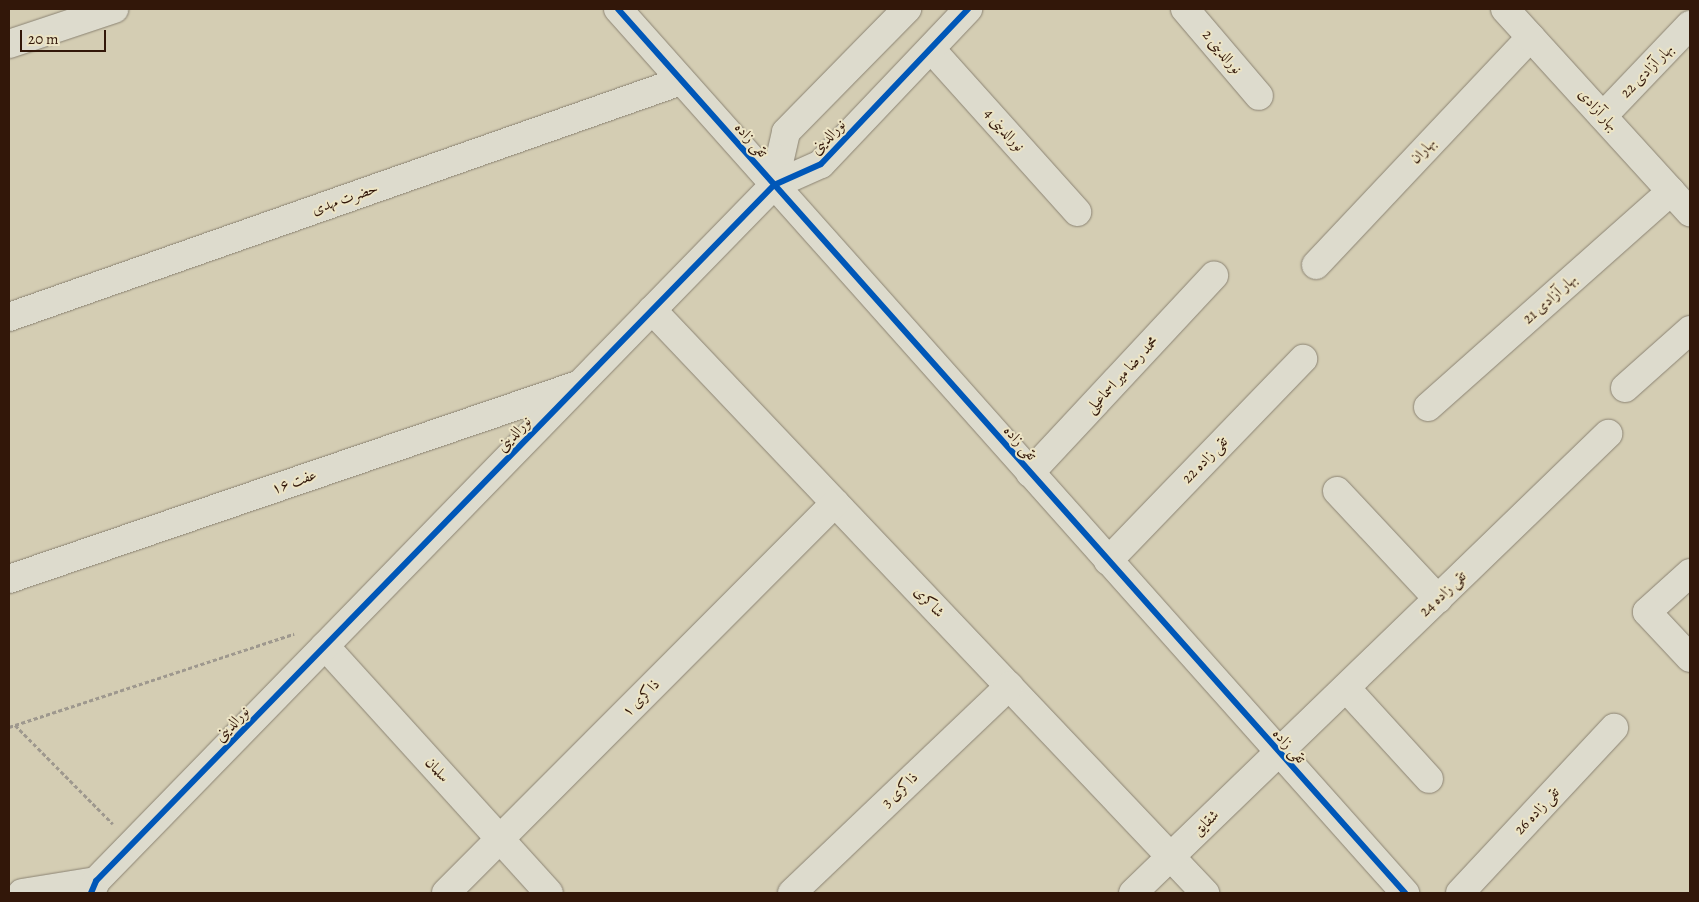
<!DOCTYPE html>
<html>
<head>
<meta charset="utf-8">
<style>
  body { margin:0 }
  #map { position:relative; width:1699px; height:902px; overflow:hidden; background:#d4cdb3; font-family:Alegreya,Amiri,serif }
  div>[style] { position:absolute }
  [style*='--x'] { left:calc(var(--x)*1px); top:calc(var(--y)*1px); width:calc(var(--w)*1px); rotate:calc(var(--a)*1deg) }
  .path>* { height:3px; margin-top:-1.5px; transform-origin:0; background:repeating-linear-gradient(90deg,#9e988e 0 4px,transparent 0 6.5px) }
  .roads { filter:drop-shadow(0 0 1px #8b8373) drop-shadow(0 0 1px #8b8373) }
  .street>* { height:28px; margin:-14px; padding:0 14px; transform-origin:14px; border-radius:14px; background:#dddbcd }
  .secondary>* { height:28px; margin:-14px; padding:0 14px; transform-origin:14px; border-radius:14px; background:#dddbcd }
  .cycleway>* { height:6px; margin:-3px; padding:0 3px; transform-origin:3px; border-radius:3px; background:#0057b8 }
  span { translate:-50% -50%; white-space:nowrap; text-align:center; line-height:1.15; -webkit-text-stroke:4px #ece4c5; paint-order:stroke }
  .street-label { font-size:15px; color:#321709 }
  .frame { position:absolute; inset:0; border:10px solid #321709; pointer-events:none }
  .scale { position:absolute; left:20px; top:30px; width:86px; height:22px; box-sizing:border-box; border:2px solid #321709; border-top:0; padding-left:6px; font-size:15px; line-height:18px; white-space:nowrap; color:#321709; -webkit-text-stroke:4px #ece4c5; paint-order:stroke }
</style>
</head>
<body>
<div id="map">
  <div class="path">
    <i style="--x:15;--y:725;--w:139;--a:45.3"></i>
    <i style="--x:9;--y:727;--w:300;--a:-18.1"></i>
  </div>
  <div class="roads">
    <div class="street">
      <i style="--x:618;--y:9;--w:1184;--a:48.32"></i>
      <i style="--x:1185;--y:9;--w:114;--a:49.6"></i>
      <i style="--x:9;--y:44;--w:111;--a:-18.4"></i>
      <i style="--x:931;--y:49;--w:219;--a:48.1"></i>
      <i style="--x:1603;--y:116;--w:126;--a:-46.3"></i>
      <i style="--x:774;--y:185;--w:54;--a:-77.2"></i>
      <i style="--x:786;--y:132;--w:173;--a:-45.5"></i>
      <i style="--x:1316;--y:265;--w:313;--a:-46.7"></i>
      <i style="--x:652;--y:310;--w:804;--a:46.51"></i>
      <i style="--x:9;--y:317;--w:712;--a:-19.35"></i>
      <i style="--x:1625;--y:388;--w:87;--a:-41.7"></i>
      <i style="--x:1428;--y:407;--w:325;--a:-41.6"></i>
      <i style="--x:1030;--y:473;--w:270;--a:-47"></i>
      <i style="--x:1337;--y:491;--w:148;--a:46.9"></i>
      <i style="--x:1108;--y:561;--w:281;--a:-46"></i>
      <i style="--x:1690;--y:573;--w:58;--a:137.8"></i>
      <i style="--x:1647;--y:612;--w:63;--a:46.9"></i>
      <i style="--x:9;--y:579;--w:598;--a:-18.83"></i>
      <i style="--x:325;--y:646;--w:333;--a:47.8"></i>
      <i style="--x:1346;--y:688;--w:123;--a:47.6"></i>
      <i style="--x:22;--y:893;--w:75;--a:-9.2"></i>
      <i style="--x:91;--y:893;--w:13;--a:-67"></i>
      <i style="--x:96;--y:881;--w:972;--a:-45.75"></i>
      <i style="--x:774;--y:185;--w:51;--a:-24.1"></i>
      <i style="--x:821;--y:164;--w:214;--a:-46.5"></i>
      <i style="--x:446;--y:893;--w:551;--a:-45.07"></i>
      <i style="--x:792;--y:893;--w:300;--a:-43.6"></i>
      <i style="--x:1133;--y:893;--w:661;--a:-44.02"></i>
      <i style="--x:1460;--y:893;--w:226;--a:-47"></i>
    </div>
    <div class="secondary">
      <i style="--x:1505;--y:9;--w:275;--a:47.7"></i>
    </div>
  </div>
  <div class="cycleway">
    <i style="--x:618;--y:9;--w:1184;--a:48.32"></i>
    <i style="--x:91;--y:893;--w:13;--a:-67"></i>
    <i style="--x:96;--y:881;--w:972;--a:-45.75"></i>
    <i style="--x:774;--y:185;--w:51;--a:-24.1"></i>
    <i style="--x:821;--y:164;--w:214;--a:-46.5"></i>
  </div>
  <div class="street-label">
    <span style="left:1222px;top:52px;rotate:50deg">نورالدینی 2</span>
    <span style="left:1647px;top:71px;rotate:-46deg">بهار آزادی 22</span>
    <span style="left:1598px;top:110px;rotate:48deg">بهار آزادی</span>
    <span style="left:1004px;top:130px;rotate:48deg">نورالدینی 4</span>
    <span style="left:828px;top:137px;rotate:-45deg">نورالدینی</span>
    <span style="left:751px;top:140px;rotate:48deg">تقی زاده</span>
    <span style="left:1423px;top:151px;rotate:-47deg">بهاران</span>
    <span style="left:345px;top:199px;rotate:-19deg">حضرت مهدی</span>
    <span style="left:1550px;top:299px;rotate:-42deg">بهار آزادی 21</span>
    <span style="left:1122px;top:375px;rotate:-47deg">محمد رضا میر اسماعیلی</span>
    <span style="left:514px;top:434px;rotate:-46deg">نورالدینی</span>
    <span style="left:1020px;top:443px;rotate:48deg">تقی زاده</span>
    <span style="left:1205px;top:460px;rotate:-46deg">تقی زاده 22</span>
    <span style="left:294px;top:482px;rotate:-19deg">عفت ۱۶</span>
    <span style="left:1443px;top:594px;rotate:-44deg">تقی زاده 24</span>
    <span style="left:929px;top:602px;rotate:47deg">شاکری</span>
    <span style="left:641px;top:698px;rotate:-45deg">ذاکری ۱</span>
    <span style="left:232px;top:724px;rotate:-46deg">نورالدینی</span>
    <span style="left:1289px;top:746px;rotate:48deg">تقی زاده</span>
    <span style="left:437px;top:770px;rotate:48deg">سلمان</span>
    <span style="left:900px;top:790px;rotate:-44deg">ذاکری 3</span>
    <span style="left:1537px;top:811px;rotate:-47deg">تقی زاده 26</span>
    <span style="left:1206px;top:823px;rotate:-44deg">شقایق</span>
  </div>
  <div class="frame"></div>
  <div class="scale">20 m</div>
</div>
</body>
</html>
